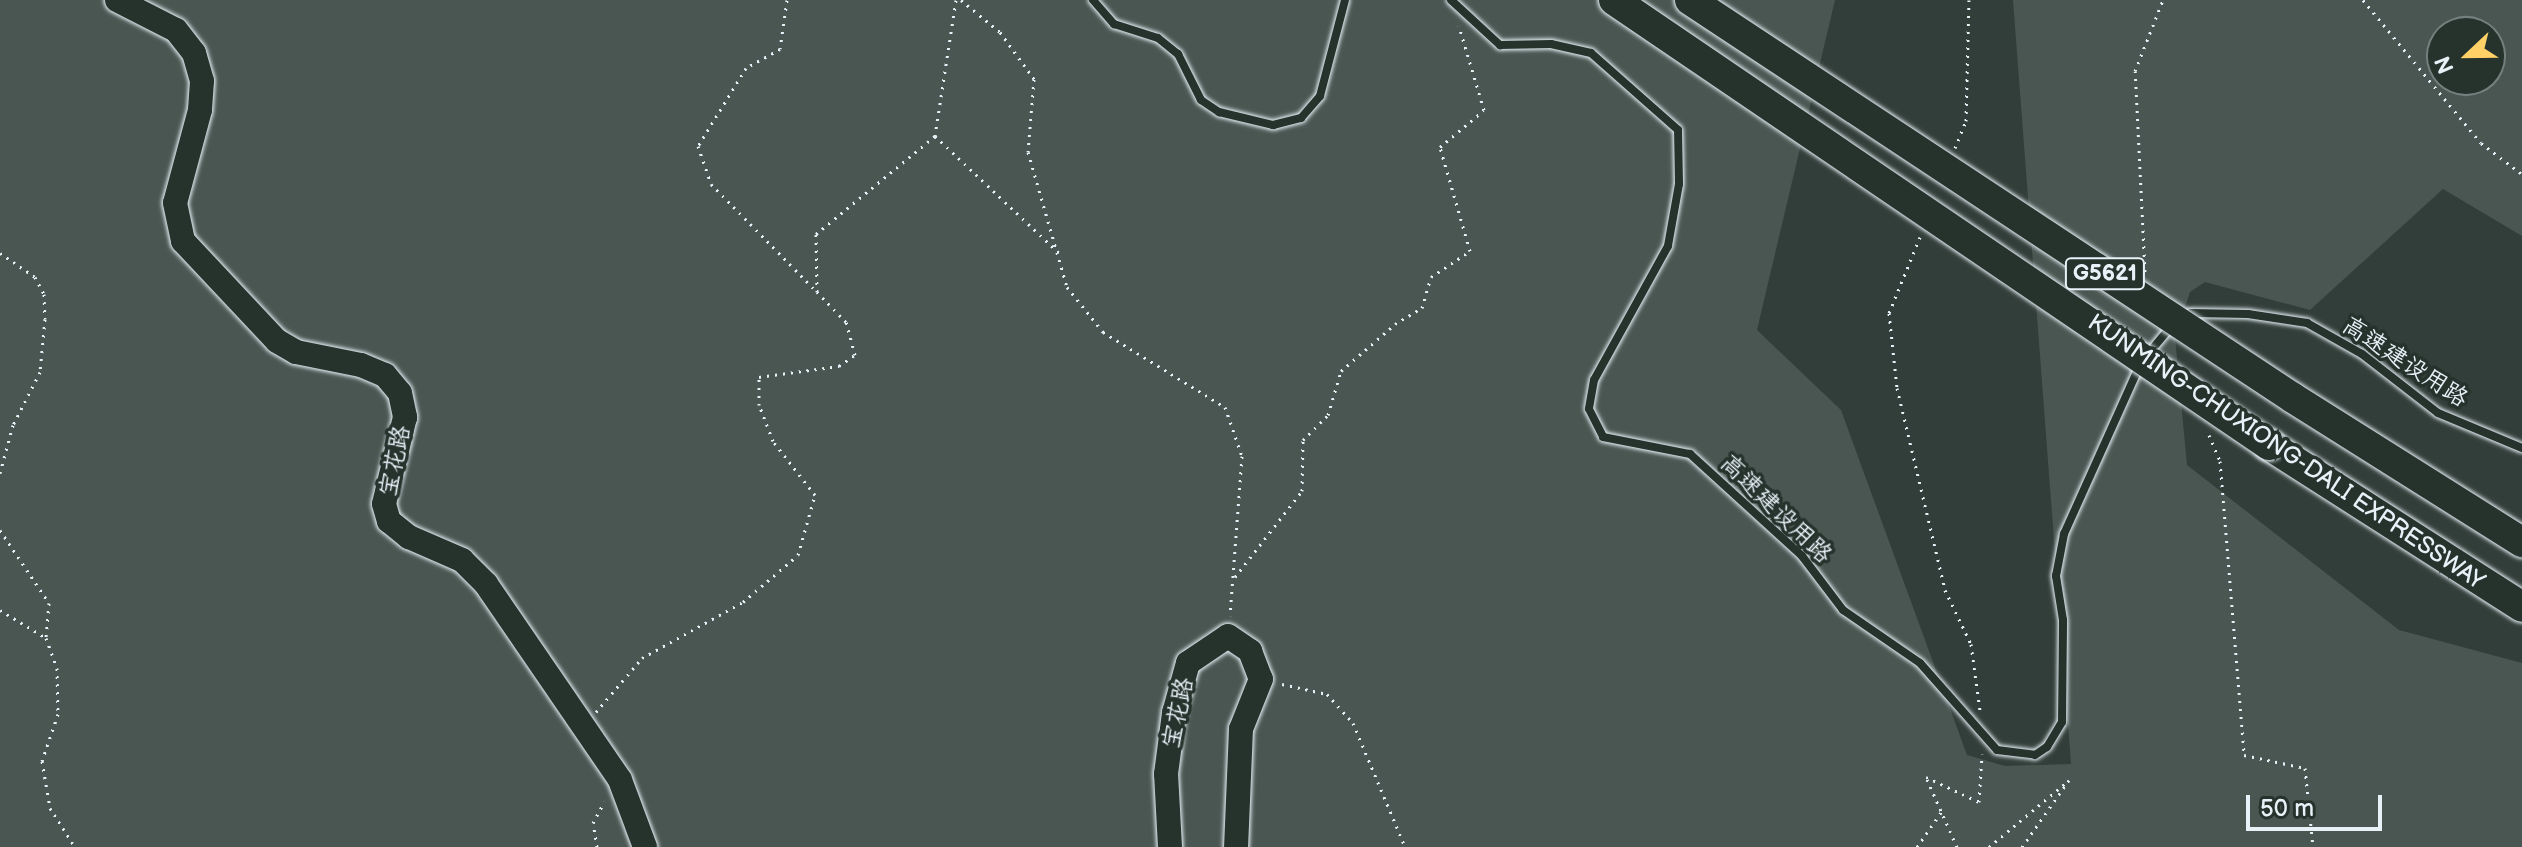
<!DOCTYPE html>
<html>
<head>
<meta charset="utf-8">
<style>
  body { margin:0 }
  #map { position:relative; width:2522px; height:847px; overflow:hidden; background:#323e39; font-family:"Balsamiq Sans","LXGW WenKai TC",sans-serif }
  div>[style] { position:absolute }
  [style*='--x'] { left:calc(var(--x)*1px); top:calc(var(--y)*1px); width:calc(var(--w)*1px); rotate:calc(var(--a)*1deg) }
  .green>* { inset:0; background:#495651 }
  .path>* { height:3px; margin-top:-1.5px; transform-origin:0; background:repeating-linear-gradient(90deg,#e8f1f8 0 2px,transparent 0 8px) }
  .roads { filter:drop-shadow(0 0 2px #e8f1f8) drop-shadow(0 0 2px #e8f1f8) }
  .service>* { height:8px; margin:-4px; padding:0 4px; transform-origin:4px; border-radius:4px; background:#26332d }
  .secondary>* { height:24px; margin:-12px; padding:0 12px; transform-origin:12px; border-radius:12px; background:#26332d }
  .motorway>* { height:30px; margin:-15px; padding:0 15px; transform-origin:15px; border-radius:15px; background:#26332d }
  .bridges { filter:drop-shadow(0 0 2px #e8f1f8) drop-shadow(0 0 2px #e8f1f8) }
  .motorway-bridge>* { height:30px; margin:-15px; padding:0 15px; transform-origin:15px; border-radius:15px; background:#26332d }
  span { translate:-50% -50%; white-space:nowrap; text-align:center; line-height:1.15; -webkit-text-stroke:7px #26332d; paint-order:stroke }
  .shield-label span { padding:2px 6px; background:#26332d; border:2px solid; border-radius:6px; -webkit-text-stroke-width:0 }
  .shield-label { font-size:22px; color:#e8f1f8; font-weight:700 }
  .street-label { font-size:24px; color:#e8f1f8 }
  .north { position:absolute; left:2426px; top:16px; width:80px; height:80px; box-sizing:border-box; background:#26332d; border:2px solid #747f7e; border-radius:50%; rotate:248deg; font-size:22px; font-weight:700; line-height:32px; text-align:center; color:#e8f1f8 }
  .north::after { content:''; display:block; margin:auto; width:28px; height:36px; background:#ffd166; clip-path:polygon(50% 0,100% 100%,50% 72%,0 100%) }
  .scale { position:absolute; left:2246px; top:795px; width:136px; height:36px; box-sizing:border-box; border:4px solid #e8f1f8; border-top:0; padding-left:10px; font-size:24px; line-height:28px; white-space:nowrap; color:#e8f1f8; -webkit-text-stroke:6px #26332d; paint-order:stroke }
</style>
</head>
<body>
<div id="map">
  <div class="green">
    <i style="clip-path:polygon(evenodd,0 0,1835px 0,1757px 330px,1841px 410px,1967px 755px,2005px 766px,2071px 764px,2013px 0,2522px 0,2522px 236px,2443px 189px,2310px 310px,2205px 282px,2190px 292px,2175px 338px,2187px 465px,2399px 630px,2522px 663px,2522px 847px,0 847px,0 0,2442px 32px,2490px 32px,2490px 80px,2442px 80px,2442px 32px)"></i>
  </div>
  <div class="path">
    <i style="--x:787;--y:0;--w:49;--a:98.1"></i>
    <i style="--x:780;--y:49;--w:39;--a:151"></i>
    <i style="--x:746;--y:68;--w:92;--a:121.6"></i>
    <i style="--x:698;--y:146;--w:40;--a:71.1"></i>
    <i style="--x:711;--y:184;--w:151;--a:45.5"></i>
    <i style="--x:956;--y:0;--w:138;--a:98.8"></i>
    <i style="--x:935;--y:136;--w:170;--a:43.3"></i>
    <i style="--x:961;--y:0;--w:50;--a:39.4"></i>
    <i style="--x:1000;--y:32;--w:58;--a:54.1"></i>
    <i style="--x:1034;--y:79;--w:73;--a:94.7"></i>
    <i style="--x:1028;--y:152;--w:141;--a:73.9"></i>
    <i style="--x:1067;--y:287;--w:58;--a:51.3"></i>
    <i style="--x:1103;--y:332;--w:143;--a:31.6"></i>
    <i style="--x:1225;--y:407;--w:52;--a:70.9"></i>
    <i style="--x:1242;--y:456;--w:160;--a:94.3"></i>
    <i style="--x:2363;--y:0;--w:185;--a:50.5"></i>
    <i style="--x:2481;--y:143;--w:51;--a:37.1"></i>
    <i style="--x:1955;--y:148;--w:29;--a:-68"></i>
    <i style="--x:1966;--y:121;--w:121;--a:-88.6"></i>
    <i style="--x:1920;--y:237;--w:82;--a:112.2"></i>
    <i style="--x:1889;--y:313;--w:75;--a:83.9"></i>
    <i style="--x:1897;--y:388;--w:208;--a:76.6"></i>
    <i style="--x:1945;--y:590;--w:60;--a:64.3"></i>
    <i style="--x:1971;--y:644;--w:68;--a:82.3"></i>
    <i style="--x:0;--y:253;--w:42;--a:34.4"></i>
    <i style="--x:35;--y:277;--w:19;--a:62"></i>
    <i style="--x:44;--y:294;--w:25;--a:88"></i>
    <i style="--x:45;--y:319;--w:53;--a:95.4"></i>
    <i style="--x:40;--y:372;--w:59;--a:117"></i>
    <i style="--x:13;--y:425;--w:50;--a:105.2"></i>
    <i style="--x:2145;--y:272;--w:201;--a:-92.8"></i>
    <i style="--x:2135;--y:71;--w:76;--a:-68.5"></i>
    <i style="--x:2209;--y:435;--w:28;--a:67"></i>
    <i style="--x:2220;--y:461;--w:295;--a:85.3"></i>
    <i style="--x:2244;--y:755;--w:62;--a:12"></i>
    <i style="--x:2305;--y:768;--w:79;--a:84.2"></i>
    <i style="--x:0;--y:530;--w:88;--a:56.1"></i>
    <i style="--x:49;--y:603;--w:35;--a:95"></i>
    <i style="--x:46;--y:638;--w:32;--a:70"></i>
    <i style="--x:57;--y:668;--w:46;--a:88.8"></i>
    <i style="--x:58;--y:714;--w:50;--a:108.8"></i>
    <i style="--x:42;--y:761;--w:48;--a:80.3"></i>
    <i style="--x:50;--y:808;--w:46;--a:57.3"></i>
    <i style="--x:1235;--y:577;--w:109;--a:-52.1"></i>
    <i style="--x:1302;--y:491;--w:51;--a:-88.9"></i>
    <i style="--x:1303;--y:440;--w:35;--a:-45"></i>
    <i style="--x:1328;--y:415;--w:46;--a:-73.5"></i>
    <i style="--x:1341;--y:371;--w:72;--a:-41"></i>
    <i style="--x:1395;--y:324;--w:31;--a:-31"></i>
    <i style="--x:1422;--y:308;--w:32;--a:-74"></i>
    <i style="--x:1431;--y:277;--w:47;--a:-33.7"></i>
    <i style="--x:1470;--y:251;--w:108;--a:-106.1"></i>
    <i style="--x:1440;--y:147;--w:57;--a:-40.1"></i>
    <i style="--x:1484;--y:110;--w:88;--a:-106.6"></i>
    <i style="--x:0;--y:610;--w:54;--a:31.3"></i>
    <i style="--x:1282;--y:684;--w:46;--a:12.5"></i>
    <i style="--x:1327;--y:694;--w:39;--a:48"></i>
    <i style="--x:1353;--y:723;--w:134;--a:67.2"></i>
    <i style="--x:596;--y:712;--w:71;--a:-49.6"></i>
    <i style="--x:642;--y:658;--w:115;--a:-29"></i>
    <i style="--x:743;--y:602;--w:72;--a:-40.5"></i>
    <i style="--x:798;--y:555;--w:62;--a:-74.2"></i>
    <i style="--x:815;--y:495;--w:68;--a:-127.9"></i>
    <i style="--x:773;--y:441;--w:39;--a:-111"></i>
    <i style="--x:759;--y:405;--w:28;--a:-90"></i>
    <i style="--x:759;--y:377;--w:81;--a:-7.8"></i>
    <i style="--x:839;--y:366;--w:19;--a:-35"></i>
    <i style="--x:855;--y:355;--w:34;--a:-105"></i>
    <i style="--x:846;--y:322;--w:42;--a:-134"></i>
    <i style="--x:817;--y:292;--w:58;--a:-91"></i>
    <i style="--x:816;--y:234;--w:154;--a:-39.5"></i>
    <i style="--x:597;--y:847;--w:24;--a:-99"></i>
    <i style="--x:593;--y:823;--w:24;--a:-62"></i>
    <i style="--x:1917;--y:847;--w:44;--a:-55.2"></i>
    <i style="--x:1957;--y:847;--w:77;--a:-113.9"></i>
    <i style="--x:1926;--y:777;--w:59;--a:25.3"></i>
    <i style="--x:1979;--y:802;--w:48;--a:-86.4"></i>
    <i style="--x:1989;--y:847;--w:104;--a:-39.9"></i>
    <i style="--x:2069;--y:780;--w:82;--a:125"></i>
  </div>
  <div class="roads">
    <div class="service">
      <i style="--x:1093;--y:0;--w:32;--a:49"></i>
      <i style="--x:1114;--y:24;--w:46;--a:17.7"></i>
      <i style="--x:1158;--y:38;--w:26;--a:39"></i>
      <i style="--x:1178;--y:54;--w:51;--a:63.4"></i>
      <i style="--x:1201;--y:100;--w:22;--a:34"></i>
      <i style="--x:1219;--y:112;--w:56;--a:13.5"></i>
      <i style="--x:1273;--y:125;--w:29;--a:-14"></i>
      <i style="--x:1301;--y:118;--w:29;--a:-49"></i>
      <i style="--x:1320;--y:96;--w:99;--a:-75.4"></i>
      <i style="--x:1451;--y:0;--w:67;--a:42.6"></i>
      <i style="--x:1500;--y:45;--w:51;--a:-1.1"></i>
      <i style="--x:1551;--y:44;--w:41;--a:12.7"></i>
      <i style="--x:1591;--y:53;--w:116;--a:41.5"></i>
      <i style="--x:1678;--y:130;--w:54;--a:88.9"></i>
      <i style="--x:1679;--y:184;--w:63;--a:100.1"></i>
      <i style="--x:1668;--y:246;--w:153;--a:118.9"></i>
      <i style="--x:1594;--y:380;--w:29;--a:100"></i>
      <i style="--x:1589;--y:409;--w:31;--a:63"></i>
      <i style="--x:1603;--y:437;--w:89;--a:11.1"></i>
      <i style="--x:1690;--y:454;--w:151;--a:42.3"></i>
      <i style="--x:1802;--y:556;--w:68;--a:52.8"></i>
      <i style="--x:1843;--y:610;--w:93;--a:34.5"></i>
      <i style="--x:1920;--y:663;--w:116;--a:48.5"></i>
      <i style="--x:1997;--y:750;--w:38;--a:7"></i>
      <i style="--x:2035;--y:755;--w:14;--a:-34"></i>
      <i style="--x:2047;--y:747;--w:29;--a:-59"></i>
      <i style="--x:2062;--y:722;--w:102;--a:-89.4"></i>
      <i style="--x:2063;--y:620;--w:45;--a:-99"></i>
      <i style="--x:2056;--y:576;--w:43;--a:-79.2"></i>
      <i style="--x:2064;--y:534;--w:185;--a:-65.8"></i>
      <i style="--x:2183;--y:318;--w:9;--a:-32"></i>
      <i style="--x:2191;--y:313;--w:57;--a:1"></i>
      <i style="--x:2248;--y:314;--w:60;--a:8.7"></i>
      <i style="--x:2307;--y:323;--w:63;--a:29.4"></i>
      <i style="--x:2362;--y:354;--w:96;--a:37.8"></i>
      <i style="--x:2438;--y:413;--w:91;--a:22.6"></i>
      <i style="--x:2148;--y:354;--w:38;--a:-50"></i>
    </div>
    <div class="secondary">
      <i style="--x:117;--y:0;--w:66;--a:27"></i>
      <i style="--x:176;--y:30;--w:29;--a:52"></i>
      <i style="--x:194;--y:53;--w:29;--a:74"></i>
      <i style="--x:202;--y:81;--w:29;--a:94"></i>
      <i style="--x:200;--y:110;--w:96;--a:105"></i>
      <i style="--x:175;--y:203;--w:39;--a:78"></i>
      <i style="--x:183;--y:241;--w:137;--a:46.8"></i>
      <i style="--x:277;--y:341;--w:22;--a:30"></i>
      <i style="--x:296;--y:352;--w:66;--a:11.3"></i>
      <i style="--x:361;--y:365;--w:26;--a:23"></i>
      <i style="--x:385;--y:375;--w:23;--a:50"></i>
      <i style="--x:400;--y:393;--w:25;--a:78"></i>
      <i style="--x:405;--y:417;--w:89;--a:103.6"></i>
      <i style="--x:384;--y:504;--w:18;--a:74"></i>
      <i style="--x:389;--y:521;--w:26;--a:39"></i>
      <i style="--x:409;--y:537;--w:58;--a:23.5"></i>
      <i style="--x:462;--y:560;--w:34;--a:45"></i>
      <i style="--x:486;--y:584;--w:237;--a:55.6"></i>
      <i style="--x:620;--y:780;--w:72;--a:69.5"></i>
      <i style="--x:1170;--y:847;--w:73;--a:-93.1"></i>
      <i style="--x:1166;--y:774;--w:62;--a:-82.5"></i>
      <i style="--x:1174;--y:713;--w:52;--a:-74.4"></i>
      <i style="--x:1188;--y:663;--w:48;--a:-34"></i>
      <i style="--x:1228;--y:636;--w:27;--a:34"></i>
      <i style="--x:1250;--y:651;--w:30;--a:69"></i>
      <i style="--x:1261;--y:679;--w:54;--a:111.8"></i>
      <i style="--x:1241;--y:729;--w:118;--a:92.4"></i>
    </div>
    <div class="motorway">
      <i style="--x:2269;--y:445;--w:300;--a:32.6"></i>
    </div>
  </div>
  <div class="bridges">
    <div class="motorway-bridge">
      <i style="--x:1614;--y:0;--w:792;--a:34.19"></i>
      <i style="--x:1690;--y:0;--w:723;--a:33.43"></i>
      <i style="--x:2293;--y:398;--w:271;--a:32.2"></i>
    </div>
  </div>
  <div class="shield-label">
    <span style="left:2105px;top:274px">G5621</span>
  </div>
  <div class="street-label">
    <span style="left:2405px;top:362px;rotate:33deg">高速建设用路</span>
    <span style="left:2286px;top:452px;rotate:34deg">KUNMING-CHUXIONG-DALI EXPRESSWAY</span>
    <span style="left:395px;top:461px;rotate:-78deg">宝花路</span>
    <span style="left:1776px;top:509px;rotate:44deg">高速建设用路</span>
    <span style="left:1178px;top:713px;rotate:-78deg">宝花路</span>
  </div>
  <div class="north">N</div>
  <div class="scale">50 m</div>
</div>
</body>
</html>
